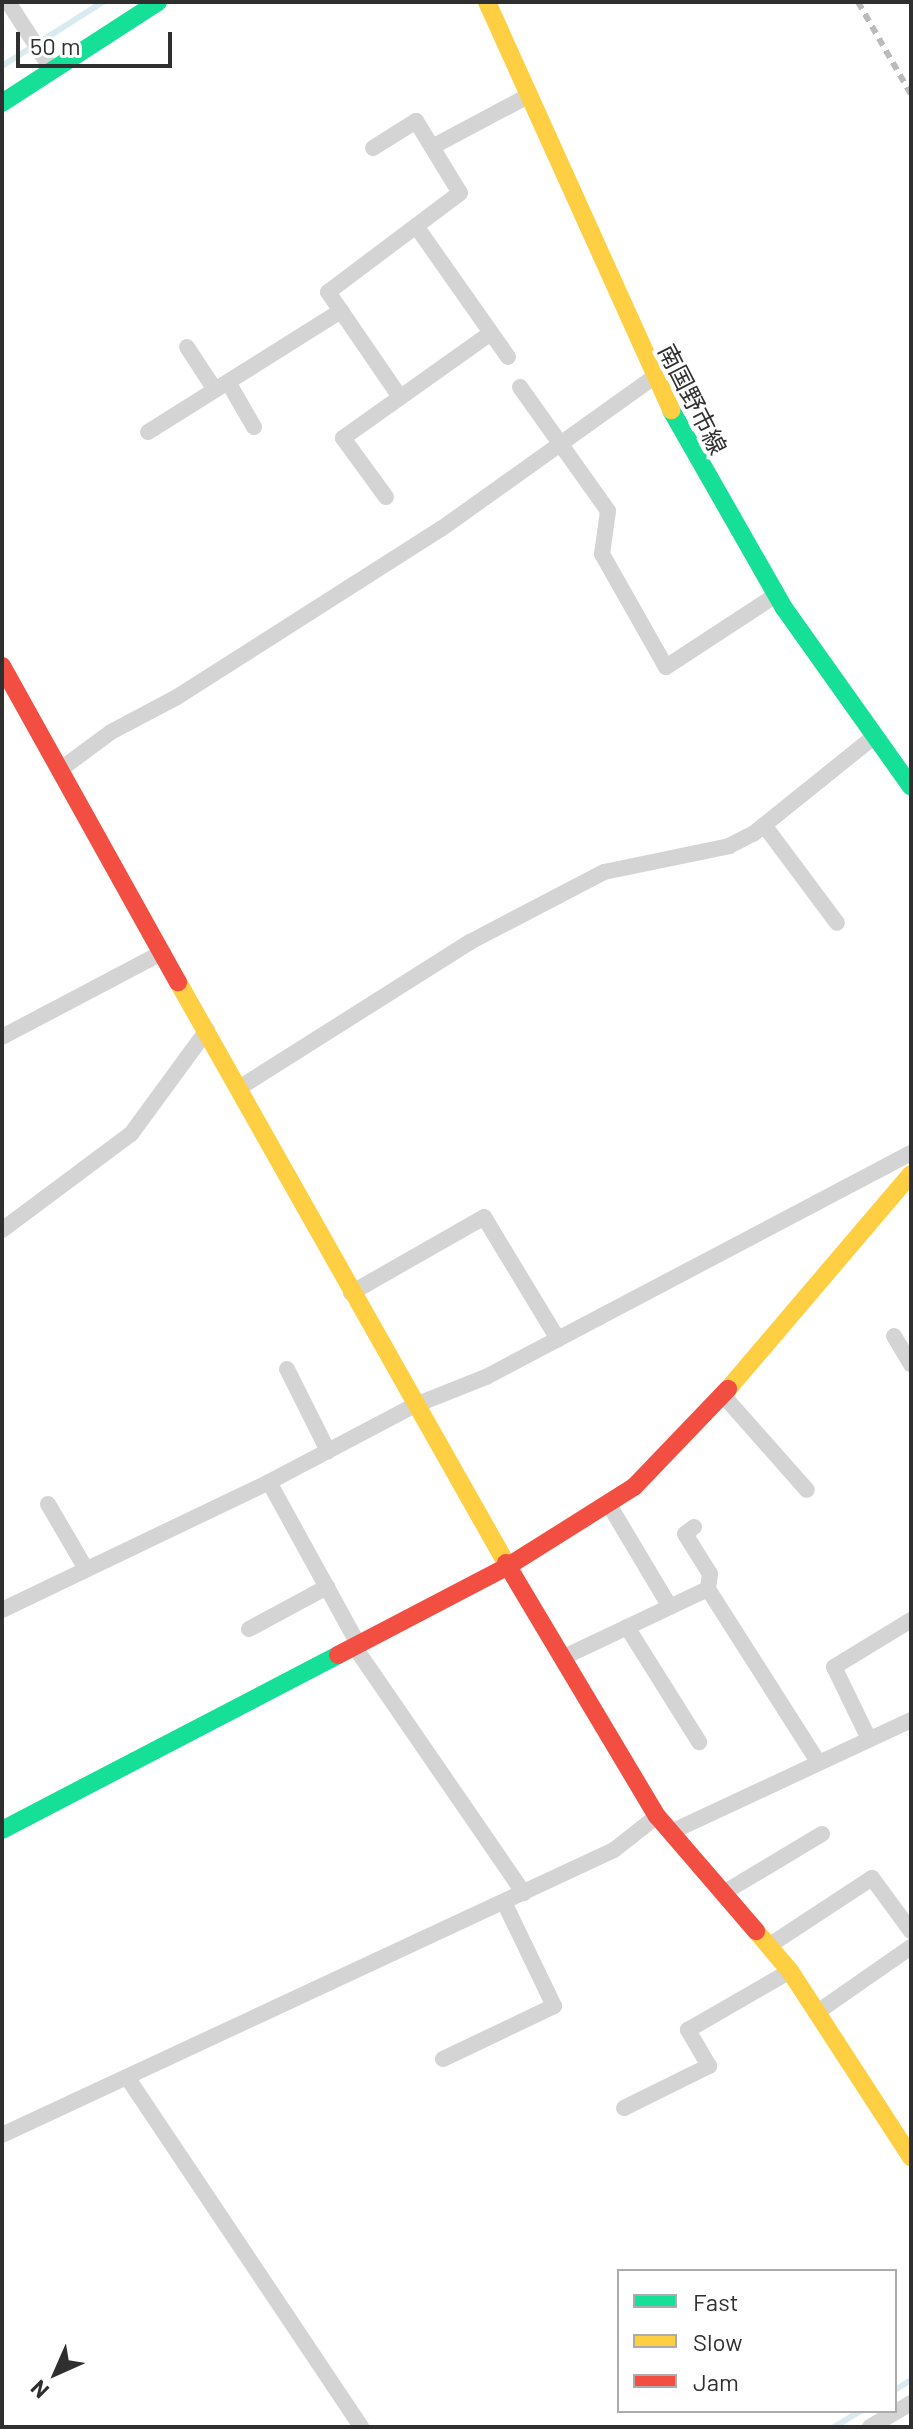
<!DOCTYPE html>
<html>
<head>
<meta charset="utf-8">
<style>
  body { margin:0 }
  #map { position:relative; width:913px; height:2429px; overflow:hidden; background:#fff; font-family:Barlow,"Noto Sans JP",sans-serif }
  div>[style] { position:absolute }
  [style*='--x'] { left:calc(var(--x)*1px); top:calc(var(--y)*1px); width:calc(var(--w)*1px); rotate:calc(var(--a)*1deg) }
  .stream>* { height:6px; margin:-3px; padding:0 3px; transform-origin:3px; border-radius:3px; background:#d9ebf1 }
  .street>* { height:16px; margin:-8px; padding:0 8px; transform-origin:8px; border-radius:8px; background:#d4d4d4 }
  .fast>* { height:18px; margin:-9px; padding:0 9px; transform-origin:9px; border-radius:9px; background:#16e098 }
  .slow>* { height:18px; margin:-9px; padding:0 9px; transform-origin:9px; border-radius:9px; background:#ffcf43 }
  .jam>* { height:18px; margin:-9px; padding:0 9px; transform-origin:9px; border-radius:9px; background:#f24e42 }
  .rail>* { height:6px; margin-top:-3px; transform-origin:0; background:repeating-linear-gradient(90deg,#bbb 0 8px,transparent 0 14px) }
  span { translate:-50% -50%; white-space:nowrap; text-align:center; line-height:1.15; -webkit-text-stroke:8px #fff; paint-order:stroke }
  .street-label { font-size:24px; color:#2f2f2f }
  .frame { position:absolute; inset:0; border:4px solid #2f2f2f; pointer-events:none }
  .legend { position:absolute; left:617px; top:2269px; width:280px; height:144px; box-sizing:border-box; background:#fff; border:2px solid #acacac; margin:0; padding:10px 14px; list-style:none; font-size:24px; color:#2f2f2f }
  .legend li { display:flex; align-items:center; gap:16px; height:40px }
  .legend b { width:40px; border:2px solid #acacac }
  .north { position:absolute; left:16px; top:2333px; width:80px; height:80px; -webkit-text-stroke:6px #fff; paint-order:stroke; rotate:225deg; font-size:22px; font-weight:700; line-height:32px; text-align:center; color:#2f2f2f }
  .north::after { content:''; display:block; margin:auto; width:28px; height:36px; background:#2f2f2f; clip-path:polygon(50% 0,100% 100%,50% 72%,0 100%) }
  .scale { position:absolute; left:16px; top:32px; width:156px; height:36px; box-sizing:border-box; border:4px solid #2f2f2f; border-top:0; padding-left:10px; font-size:24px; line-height:28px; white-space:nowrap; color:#2f2f2f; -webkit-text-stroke:6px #fff; paint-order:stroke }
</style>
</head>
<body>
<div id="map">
  <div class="stream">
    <i style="--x:2;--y:66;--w:120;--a:-32.4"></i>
    <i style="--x:895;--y:2390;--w:19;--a:-32"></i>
    <i style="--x:834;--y:2427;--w:31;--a:-31"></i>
  </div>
  <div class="street">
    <i style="--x:8;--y:2;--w:81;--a:57.1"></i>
    <i style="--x:432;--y:147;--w:109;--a:-28"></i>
    <i style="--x:373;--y:148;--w:51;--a:-32.1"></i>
    <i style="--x:416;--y:121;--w:84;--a:58.6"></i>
    <i style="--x:460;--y:193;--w:165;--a:143.1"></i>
    <i style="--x:328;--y:292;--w:127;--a:55.6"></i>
    <i style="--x:416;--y:226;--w:160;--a:54.9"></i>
    <i style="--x:187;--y:347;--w:51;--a:56.9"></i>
    <i style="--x:228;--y:382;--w:52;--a:60"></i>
    <i style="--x:520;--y:387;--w:152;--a:54.6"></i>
    <i style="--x:608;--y:511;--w:43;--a:97.9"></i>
    <i style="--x:602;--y:554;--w:130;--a:60.5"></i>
    <i style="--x:666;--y:667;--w:131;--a:-33.2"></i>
    <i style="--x:148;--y:432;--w:228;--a:-32.1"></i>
    <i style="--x:386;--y:497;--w:73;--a:-126.1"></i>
    <i style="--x:343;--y:438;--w:181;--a:-35.4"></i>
    <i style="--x:61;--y:769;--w:62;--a:-36.5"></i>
    <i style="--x:111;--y:732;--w:75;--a:-27.9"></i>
    <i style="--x:177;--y:697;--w:313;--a:-32.5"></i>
    <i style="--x:441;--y:529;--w:260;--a:-35.5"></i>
    <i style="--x:764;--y:825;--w:122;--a:53.3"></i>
    <i style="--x:2;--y:1037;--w:182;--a:-27.8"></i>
    <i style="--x:239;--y:1088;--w:273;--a:-32.3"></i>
    <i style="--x:470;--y:942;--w:151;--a:-27.6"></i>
    <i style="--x:604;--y:872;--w:128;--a:-11.7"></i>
    <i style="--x:729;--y:846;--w:27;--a:-27"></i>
    <i style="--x:753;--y:834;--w:156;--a:-38.8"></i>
    <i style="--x:2;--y:1230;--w:161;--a:-36.7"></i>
    <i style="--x:131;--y:1134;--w:129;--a:-53.8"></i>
    <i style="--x:351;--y:1293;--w:153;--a:-29.7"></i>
    <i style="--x:484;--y:1217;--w:143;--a:58.8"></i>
    <i style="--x:894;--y:1336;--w:33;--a:59"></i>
    <i style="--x:287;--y:1369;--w:92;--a:63.4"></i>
    <i style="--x:722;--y:1394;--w:128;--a:48.5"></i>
    <i style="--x:269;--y:1482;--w:185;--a:61.2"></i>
    <i style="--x:608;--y:1503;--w:121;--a:59.2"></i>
    <i style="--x:48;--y:1504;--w:75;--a:59.7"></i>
    <i style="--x:694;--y:1527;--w:11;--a:142"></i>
    <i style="--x:685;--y:1534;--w:47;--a:58"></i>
    <i style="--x:710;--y:1574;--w:15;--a:98"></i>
    <i style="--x:2;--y:1610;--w:296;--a:-25.6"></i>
    <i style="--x:269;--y:1482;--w:163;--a:-27.8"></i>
    <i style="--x:413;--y:1406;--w:79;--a:-21.7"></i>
    <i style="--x:486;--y:1377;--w:480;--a:-27.8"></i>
    <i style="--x:627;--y:1627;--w:136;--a:57.9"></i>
    <i style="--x:249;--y:1629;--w:89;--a:-28.3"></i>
    <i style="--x:354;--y:1646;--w:300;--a:55.5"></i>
    <i style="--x:564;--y:1657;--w:159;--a:-25.3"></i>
    <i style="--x:708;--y:1589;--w:206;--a:57.5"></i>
    <i style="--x:869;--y:1739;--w:80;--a:-115.9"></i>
    <i style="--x:834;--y:1667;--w:90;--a:-31.4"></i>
    <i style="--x:671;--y:1832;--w:265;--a:-25"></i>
    <i style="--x:725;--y:1892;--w:113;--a:-30.9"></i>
    <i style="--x:770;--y:1945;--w:122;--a:-33.3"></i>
    <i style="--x:872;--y:1878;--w:66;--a:53.7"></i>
    <i style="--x:816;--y:2013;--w:116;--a:-34.8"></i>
    <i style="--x:443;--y:2059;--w:123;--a:-25.5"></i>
    <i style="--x:554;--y:2006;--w:115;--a:-115.7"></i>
    <i style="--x:127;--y:2077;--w:421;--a:56.2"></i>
    <i style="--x:624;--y:2108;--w:95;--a:-26.3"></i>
    <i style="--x:709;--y:2066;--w:42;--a:-120.3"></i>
    <i style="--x:688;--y:2030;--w:118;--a:-30"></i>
    <i style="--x:2;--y:2135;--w:675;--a:-24.97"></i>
    <i style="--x:614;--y:1850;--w:55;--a:-38.3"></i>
    <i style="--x:870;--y:2427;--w:48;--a:-30.3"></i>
  </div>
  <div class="fast">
    <i style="--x:2;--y:103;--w:186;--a:-32.9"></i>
    <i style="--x:671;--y:410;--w:228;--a:60.3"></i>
    <i style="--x:784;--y:608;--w:219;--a:54.6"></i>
    <i style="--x:2;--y:1830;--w:379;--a:-27.5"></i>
  </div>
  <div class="slow">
    <i style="--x:487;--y:2;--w:448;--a:65.7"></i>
    <i style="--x:178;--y:982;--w:667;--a:60.55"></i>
    <i style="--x:728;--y:1389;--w:282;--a:-49.6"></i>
    <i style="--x:756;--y:1931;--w:52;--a:49.6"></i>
    <i style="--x:790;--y:1971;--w:222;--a:57"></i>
  </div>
  <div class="jam">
    <i style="--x:2;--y:666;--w:362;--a:60.9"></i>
    <i style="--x:506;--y:1563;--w:295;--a:59.2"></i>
    <i style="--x:657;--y:1816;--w:152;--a:49.3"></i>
    <i style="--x:338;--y:1655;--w:194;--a:-27.6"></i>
    <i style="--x:510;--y:1565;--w:146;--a:-32.2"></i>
    <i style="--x:634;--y:1487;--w:136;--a:-46.2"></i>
  </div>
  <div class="rail">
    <i style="--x:858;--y:2;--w:106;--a:60.1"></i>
  </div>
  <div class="street-label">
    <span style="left:693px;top:399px;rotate:63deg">南国野市線</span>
  </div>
  <div class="frame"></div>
  <ul class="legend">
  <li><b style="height:10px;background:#16e098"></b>Fast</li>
  <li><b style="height:10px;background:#ffcf43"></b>Slow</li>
  <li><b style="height:10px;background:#f24e42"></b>Jam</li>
  </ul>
  <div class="north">N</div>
  <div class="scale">50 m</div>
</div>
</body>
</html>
